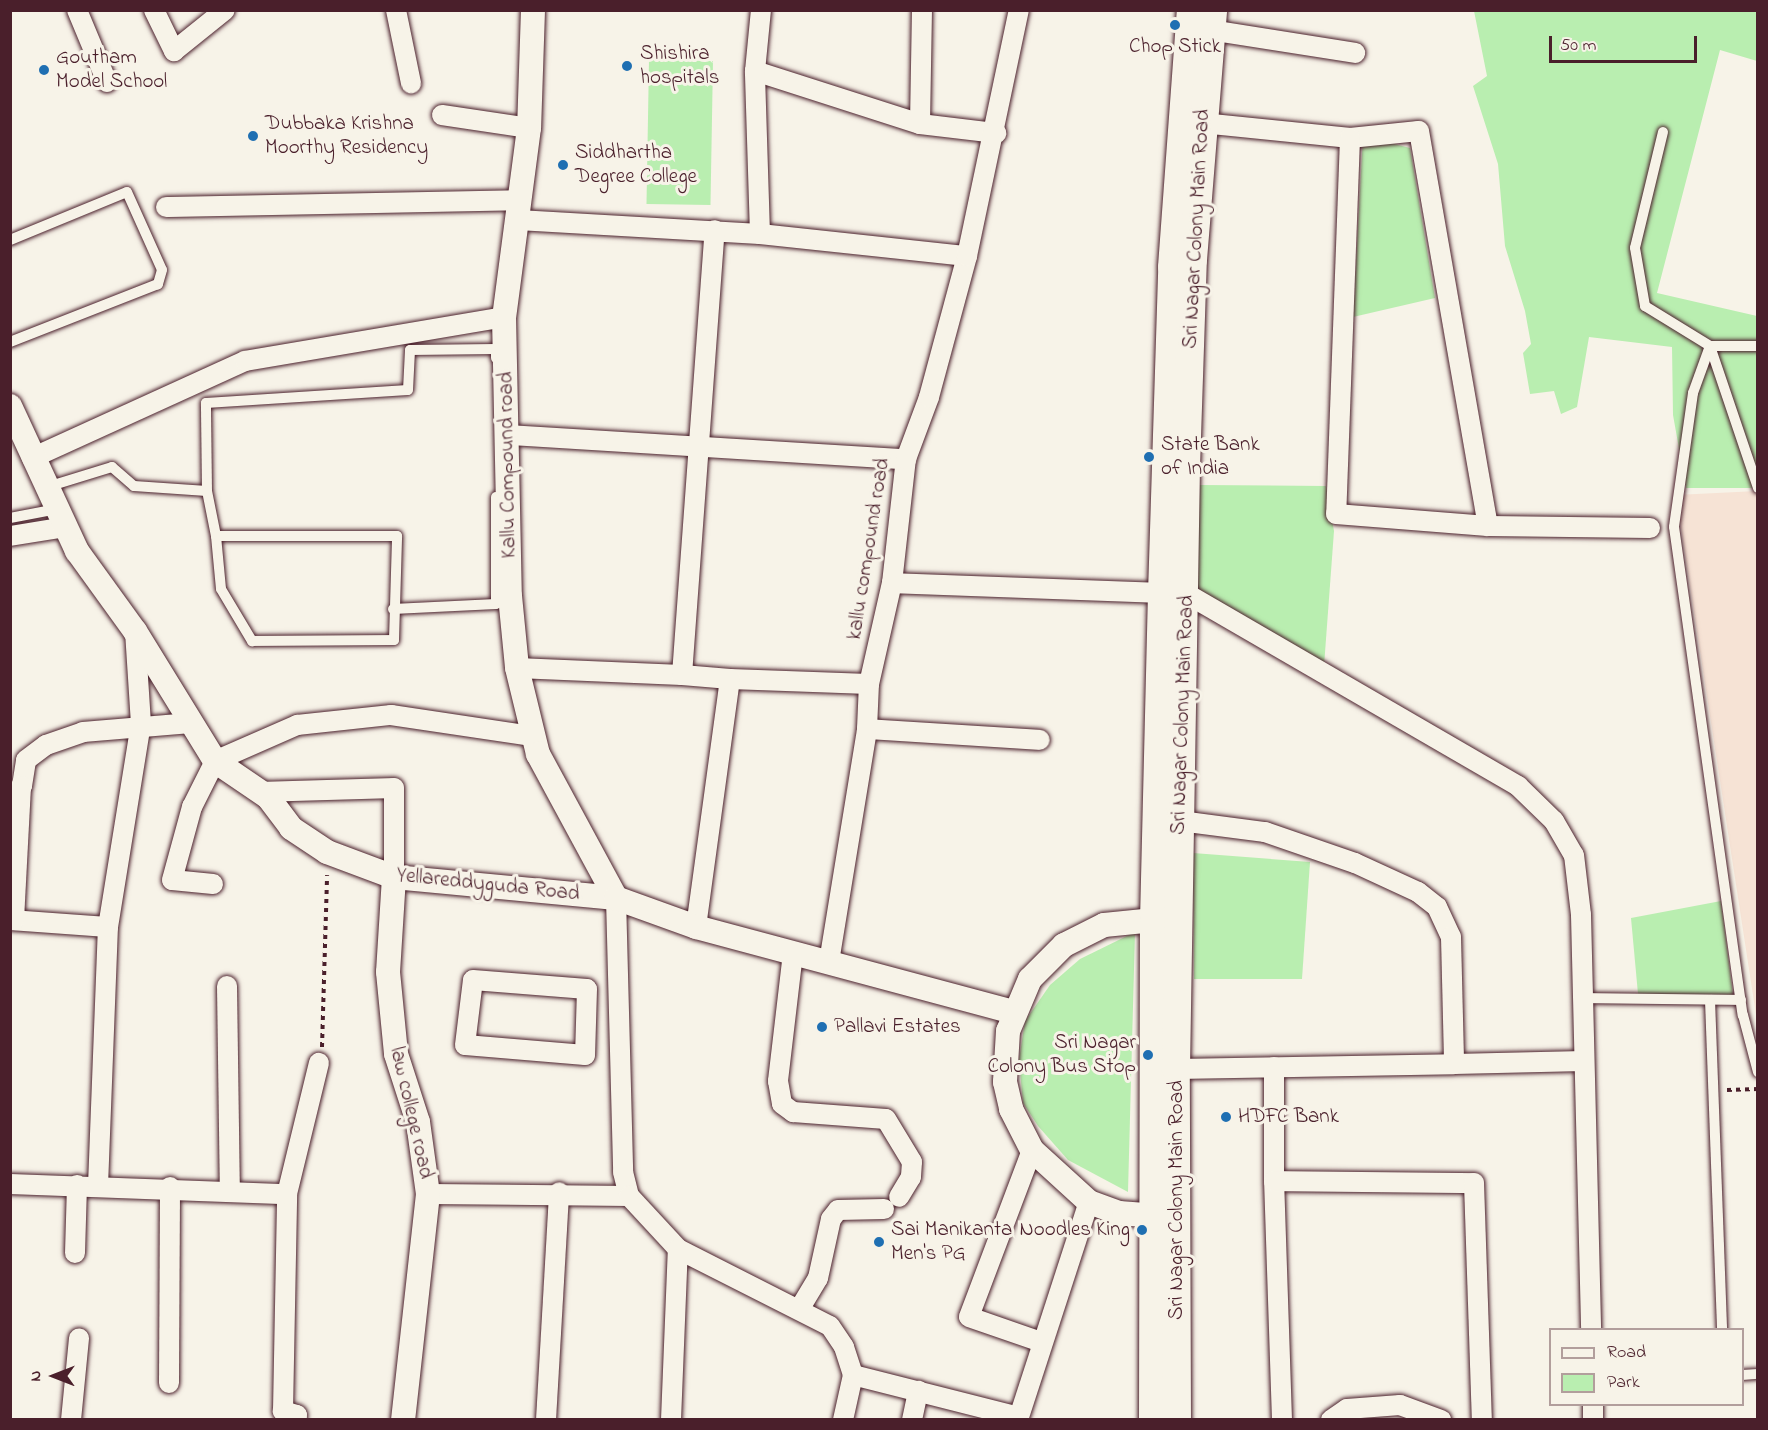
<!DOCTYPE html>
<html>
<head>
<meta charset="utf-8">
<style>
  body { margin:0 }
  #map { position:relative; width:1768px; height:1430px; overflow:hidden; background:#f7f3e8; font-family:"Indie Flower",sans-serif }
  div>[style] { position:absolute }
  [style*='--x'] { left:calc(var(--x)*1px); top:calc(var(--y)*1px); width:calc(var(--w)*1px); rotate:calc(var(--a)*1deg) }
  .built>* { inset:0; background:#f6e3d5 }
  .green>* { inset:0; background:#b9eeb0; transform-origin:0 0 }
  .path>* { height:4px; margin-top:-2px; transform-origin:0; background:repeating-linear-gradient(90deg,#4a1f2b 0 4.5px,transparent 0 9px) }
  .roads { filter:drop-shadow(0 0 2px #4a1f2b) drop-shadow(0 0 2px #4a1f2b) }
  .service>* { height:10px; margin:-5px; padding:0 5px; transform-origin:5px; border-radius:5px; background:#f7f3e8 }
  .minor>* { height:20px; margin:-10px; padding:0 10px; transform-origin:10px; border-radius:10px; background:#f7f3e8 }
  .tertiary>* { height:24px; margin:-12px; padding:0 12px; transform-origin:12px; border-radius:12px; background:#f7f3e8 }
  .secondary>* { height:28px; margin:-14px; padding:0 14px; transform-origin:14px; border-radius:14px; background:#f7f3e8 }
  .dots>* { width:16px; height:16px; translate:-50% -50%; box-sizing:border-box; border:3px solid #f7f3e8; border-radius:50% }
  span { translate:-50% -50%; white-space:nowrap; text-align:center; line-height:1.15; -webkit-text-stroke:6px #f7f3e8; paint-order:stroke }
  .poi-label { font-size:21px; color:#4a1f2b }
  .left { translate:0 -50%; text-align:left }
  .right { translate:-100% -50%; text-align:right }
  .street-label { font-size:21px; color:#4a1f2b }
  .frame { position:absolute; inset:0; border:12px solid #4a1f2b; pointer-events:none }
  .legend { position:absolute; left:1549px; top:1328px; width:195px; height:78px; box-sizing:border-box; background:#f7f3e8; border:2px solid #b29e9c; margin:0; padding:8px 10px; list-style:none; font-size:18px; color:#4a1f2b }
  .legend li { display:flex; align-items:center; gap:12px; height:30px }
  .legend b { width:30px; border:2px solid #b29e9c }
  .north { position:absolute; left:24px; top:1346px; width:60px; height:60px; -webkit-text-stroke:4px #f7f3e8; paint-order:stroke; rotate:270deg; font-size:16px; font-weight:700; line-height:24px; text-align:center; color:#4a1f2b }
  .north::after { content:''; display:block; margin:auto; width:21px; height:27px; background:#4a1f2b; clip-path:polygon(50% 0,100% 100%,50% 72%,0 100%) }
  .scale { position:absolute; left:1549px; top:36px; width:148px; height:27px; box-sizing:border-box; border:3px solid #4a1f2b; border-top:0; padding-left:8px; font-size:18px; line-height:21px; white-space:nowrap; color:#4a1f2b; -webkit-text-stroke:4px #f7f3e8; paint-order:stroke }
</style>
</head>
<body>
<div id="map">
  <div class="built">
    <i style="clip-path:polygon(1757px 491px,1757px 1021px,1676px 495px)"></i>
  </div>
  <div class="green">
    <i style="clip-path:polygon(1474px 11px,1757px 11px,1757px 61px,1720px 50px,1657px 293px,1757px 316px,1757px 488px,1686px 488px,1673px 415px,1672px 347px,1589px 337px,1577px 407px,1561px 414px,1554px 391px,1530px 394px,1523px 353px,1531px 344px,1525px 311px,1505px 246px,1498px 164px,1473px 86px,1487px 76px)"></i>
    <i style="left:649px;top:60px;width:64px;height:144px;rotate:1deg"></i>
    <i style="clip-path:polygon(1363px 136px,1410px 148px,1435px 298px,1353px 317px)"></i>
    <i style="clip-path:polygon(1200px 485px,1326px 486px,1334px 531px,1324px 666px,1192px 594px)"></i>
    <i style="clip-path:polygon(1193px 853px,1310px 862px,1302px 979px,1194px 979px)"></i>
    <i style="clip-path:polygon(1721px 901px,1733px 995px,1638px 994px,1631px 918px)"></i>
    <i style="clip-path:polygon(1135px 932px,1128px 1192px,1068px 1160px,1038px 1126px,1023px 1103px,1019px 1060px,1025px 1021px,1050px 985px,1080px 959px)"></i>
  </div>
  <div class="path">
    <i style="--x:322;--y:1047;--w:172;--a:-88.3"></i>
    <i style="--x:1727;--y:1090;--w:31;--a:-2"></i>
  </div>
  <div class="roads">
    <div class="service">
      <i style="--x:1663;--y:132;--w:119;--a:103.6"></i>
      <i style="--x:1635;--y:248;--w:59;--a:80.2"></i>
      <i style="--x:1645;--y:306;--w:76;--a:31.6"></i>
      <i style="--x:1710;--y:346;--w:48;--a:0"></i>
      <i style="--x:10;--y:240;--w:126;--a:-22.3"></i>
      <i style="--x:127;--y:192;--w:85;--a:65.8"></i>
      <i style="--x:162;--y:270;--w:15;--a:106"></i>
      <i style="--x:158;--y:284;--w:159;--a:158.6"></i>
      <i style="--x:1710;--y:346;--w:50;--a:109.9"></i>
      <i style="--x:1693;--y:393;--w:135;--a:98.1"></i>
      <i style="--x:1674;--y:527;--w:493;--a:82"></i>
      <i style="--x:1743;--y:1015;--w:59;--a:75.3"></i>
      <i style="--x:1710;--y:346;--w:150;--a:71.3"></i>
      <i style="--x:47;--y:487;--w:68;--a:-17.1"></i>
      <i style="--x:112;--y:467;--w:29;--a:41"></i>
      <i style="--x:134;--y:486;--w:73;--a:3.9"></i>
      <i style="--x:10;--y:518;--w:48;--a:-10.8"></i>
      <i style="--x:216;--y:536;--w:53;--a:84.6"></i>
      <i style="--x:221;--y:589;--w:61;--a:59.2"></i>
      <i style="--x:252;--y:641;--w:142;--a:-0.4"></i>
      <i style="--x:394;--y:640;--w:104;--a:-88.3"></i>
      <i style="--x:397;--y:536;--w:181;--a:180"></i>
      <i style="--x:216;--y:536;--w:46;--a:-101.3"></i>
      <i style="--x:207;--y:491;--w:88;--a:-90.7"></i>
      <i style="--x:206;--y:403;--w:202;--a:-3.7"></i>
      <i style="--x:408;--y:390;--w:40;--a:-87.1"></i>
      <i style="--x:410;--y:350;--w:86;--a:-0.7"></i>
      <i style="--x:496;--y:349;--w:9;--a:90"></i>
      <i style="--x:393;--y:609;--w:103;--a:-2.8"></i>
      <i style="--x:496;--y:604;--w:107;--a:-90"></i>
      <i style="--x:1583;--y:998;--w:158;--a:0.7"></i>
      <i style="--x:1710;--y:1000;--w:330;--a:87.9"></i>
      <i style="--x:1742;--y:1375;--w:16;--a:-4"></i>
    </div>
    <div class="minor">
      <i style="--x:77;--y:10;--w:78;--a:67.4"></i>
      <i style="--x:154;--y:10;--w:46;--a:64"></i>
      <i style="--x:174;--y:51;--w:65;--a:-38.8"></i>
      <i style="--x:396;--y:10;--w:75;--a:78.4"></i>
      <i style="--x:1210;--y:30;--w:147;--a:9"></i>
      <i style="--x:755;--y:71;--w:173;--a:17.8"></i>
      <i style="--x:920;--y:124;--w:114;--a:-89"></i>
      <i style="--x:442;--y:115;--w:88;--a:8.5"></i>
      <i style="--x:1202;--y:123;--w:149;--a:5.8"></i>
      <i style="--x:1350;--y:138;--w:69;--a:-5.8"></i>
      <i style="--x:1419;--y:131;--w:401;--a:80.1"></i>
      <i style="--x:920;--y:124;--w:77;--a:6.8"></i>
      <i style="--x:1350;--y:138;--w:376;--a:92.1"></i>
      <i style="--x:1336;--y:514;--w:152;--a:4.5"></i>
      <i style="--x:1488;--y:526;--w:162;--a:0.7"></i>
      <i style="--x:166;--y:207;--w:355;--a:-1.1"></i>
      <i style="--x:518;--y:220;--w:242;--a:3.3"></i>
      <i style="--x:760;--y:234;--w:208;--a:6.1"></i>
      <i style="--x:760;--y:234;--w:163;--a:-91.8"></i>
      <i style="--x:755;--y:71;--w:61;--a:-84.4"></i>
      <i style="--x:509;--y:435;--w:398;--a:3.5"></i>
      <i style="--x:32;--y:458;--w:234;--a:-24.5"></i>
      <i style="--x:245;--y:361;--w:263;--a:-9.6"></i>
      <i style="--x:10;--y:536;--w:57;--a:-9.1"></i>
      <i style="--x:892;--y:583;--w:295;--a:2.1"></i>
      <i style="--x:1187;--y:594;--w:383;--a:30.1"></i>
      <i style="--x:1518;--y:786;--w:50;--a:44.2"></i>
      <i style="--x:1554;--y:821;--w:39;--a:60"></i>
      <i style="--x:1574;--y:855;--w:60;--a:83.3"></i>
      <i style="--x:1581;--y:915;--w:415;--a:88.6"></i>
      <i style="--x:517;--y:668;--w:165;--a:2.4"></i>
      <i style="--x:730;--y:679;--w:139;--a:2.1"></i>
      <i style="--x:867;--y:729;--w:173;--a:3.6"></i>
      <i style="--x:260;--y:792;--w:134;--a:-1.7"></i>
      <i style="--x:394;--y:788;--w:89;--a:90"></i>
      <i style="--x:10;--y:803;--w:21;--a:-55"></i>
      <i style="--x:22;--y:786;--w:26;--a:-81"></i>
      <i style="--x:26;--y:760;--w:25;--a:-37"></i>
      <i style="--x:46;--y:745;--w:39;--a:-19"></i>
      <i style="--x:83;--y:732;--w:108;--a:-4.8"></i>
      <i style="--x:1180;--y:821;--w:86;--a:7.4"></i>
      <i style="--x:1265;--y:832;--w:95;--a:19"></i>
      <i style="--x:1355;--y:863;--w:69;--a:24.7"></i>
      <i style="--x:1418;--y:892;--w:24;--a:38"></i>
      <i style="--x:1437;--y:907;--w:33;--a:65"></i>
      <i style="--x:1451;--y:937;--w:127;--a:88.6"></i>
      <i style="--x:1454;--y:1064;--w:130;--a:-1.3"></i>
      <i style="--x:213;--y:884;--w:41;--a:-174.4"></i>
      <i style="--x:172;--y:880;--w:76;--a:-74.7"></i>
      <i style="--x:192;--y:807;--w:51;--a:-63.4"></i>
      <i style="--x:215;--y:761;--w:90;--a:-23.7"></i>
      <i style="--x:297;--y:725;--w:95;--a:-6.1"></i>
      <i style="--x:391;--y:715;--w:143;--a:8.5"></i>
      <i style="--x:616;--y:898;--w:274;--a:88.5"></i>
      <i style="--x:623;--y:1172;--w:25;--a:76"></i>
      <i style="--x:10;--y:920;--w:98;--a:4.1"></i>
      <i style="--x:14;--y:920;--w:134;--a:-87"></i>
      <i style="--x:696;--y:927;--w:250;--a:-82.2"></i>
      <i style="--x:730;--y:679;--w:48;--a:-175.2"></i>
      <i style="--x:682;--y:675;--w:446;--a:-85.8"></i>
      <i style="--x:793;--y:953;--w:129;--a:96.7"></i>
      <i style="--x:778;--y:1081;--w:23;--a:80"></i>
      <i style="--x:782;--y:1104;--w:14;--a:36"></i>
      <i style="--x:793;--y:1112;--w:93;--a:4.3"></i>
      <i style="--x:886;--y:1119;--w:50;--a:58.8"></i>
      <i style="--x:912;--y:1162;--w:15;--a:94"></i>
      <i style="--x:911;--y:1177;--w:23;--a:121"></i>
      <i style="--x:829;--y:962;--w:236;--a:-80.7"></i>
      <i style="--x:867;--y:729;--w:45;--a:-87.5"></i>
      <i style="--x:869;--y:684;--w:104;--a:-77.2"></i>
      <i style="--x:892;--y:583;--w:125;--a:-83.6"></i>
      <i style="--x:906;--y:459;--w:66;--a:-69.6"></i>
      <i style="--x:929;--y:397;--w:146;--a:-74.9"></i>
      <i style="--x:967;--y:256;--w:251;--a:-78.1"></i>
      <i style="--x:473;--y:980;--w:114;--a:4.5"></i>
      <i style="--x:587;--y:989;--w:66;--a:91.7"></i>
      <i style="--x:585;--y:1055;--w:120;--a:-175.2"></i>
      <i style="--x:465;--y:1045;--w:65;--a:-83"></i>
      <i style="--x:227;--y:986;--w:204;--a:89.2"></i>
      <i style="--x:1176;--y:1069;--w:278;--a:-1"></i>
      <i style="--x:1032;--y:1150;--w:178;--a:110.7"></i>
      <i style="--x:969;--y:1317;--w:76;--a:19.1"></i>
      <i style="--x:1274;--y:1181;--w:114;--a:-90"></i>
      <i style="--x:10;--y:1184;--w:277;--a:2.1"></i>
      <i style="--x:98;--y:1186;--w:259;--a:-87.8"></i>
      <i style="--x:108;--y:927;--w:206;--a:-80.8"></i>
      <i style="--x:141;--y:724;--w:93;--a:-93.7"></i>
      <i style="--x:428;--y:1194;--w:201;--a:0.6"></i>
      <i style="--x:629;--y:1196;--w:72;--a:47.2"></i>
      <i style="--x:678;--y:1249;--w:170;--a:26.9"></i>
      <i style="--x:830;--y:1326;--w:25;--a:56"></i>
      <i style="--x:844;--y:1347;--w:29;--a:72"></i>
      <i style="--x:853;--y:1375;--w:171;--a:14.2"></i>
      <i style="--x:75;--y:1253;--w:68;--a:-88.3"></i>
      <i style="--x:800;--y:1308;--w:35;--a:-59"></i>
      <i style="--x:818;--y:1278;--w:60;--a:-77.6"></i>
      <i style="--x:831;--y:1219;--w:11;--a:-52"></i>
      <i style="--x:838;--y:1210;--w:46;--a:-1.2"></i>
      <i style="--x:169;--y:1383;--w:196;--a:-89.7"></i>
      <i style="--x:1593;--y:1404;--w:16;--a:90"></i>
      <i style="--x:71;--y:1420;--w:82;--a:-84.4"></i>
      <i style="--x:296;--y:1420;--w:5;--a:-79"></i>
      <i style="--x:297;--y:1415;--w:15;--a:-164"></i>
      <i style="--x:283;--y:1411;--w:217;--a:-88.9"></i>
      <i style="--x:287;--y:1194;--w:135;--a:-76.3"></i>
      <i style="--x:546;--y:1420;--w:228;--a:-86.7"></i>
      <i style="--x:671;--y:1420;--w:171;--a:-87.7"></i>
      <i style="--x:843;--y:1420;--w:46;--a:-77.5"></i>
      <i style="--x:912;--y:1420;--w:30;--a:-78"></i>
      <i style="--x:1018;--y:1420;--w:229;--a:-72"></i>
      <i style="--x:1282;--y:1420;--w:239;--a:-91.9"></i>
      <i style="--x:1274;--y:1181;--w:200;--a:0.6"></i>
      <i style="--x:1474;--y:1183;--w:237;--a:88.1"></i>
      <i style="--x:1331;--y:1420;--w:19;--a:-35"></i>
      <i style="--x:1347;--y:1409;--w:53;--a:-4.3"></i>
      <i style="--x:1400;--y:1405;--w:44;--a:20.1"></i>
    </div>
    <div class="tertiary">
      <i style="--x:533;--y:10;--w:118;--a:91.9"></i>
      <i style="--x:529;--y:128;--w:191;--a:97.5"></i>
      <i style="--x:504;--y:317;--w:279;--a:88.8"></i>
      <i style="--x:510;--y:596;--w:72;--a:84.4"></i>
      <i style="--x:517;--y:668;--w:89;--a:76.3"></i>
      <i style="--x:538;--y:754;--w:164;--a:61.6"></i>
      <i style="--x:10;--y:406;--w:160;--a:65.2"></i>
      <i style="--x:77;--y:551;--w:99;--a:54.1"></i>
      <i style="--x:135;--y:631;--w:153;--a:58.4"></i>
      <i style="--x:215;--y:761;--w:64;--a:34.2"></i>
      <i style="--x:268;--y:797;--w:39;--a:53"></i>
      <i style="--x:291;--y:828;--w:43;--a:33.7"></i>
      <i style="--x:327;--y:852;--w:72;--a:20.5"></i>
      <i style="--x:394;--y:877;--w:223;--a:5.4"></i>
      <i style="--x:616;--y:898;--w:85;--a:19.9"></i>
      <i style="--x:696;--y:927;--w:328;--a:15"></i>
      <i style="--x:394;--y:877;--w:95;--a:93.6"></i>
      <i style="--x:388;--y:972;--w:82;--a:84.4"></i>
      <i style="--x:396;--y:1054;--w:71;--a:72.1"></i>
      <i style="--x:418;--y:1122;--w:73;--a:82.1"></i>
      <i style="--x:428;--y:1194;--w:227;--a:96.3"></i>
      <i style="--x:1154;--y:920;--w:50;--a:174.3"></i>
      <i style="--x:1104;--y:925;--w:45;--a:153.4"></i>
      <i style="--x:1064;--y:945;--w:48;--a:135"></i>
      <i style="--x:1030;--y:979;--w:56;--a:112.9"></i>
      <i style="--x:1008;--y:1031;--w:51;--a:93.4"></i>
      <i style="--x:1005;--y:1082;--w:28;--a:77"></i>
      <i style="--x:1011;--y:1109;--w:46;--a:62.9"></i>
      <i style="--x:1032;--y:1150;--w:77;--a:42.4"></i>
      <i style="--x:1089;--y:1202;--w:32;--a:20"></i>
      <i style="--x:1119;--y:1213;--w:52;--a:4.4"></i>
    </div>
    <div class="secondary">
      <i style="--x:1153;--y:1420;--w:500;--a:-89.89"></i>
      <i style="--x:1154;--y:920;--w:326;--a:-88.6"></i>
      <i style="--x:1162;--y:594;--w:327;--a:-88.2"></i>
      <i style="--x:1172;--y:267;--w:258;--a:-85.8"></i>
      <i style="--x:1177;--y:1420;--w:351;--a:-90.2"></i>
      <i style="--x:1176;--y:1069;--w:602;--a:-89.05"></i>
      <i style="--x:1186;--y:467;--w:207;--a:-88.1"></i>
      <i style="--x:1193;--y:260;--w:251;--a:-85.4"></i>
    </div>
  </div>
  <div class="dots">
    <i style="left:1175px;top:25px;background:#1f6fb2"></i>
    <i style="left:627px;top:66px;background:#1f6fb2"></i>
    <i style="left:44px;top:70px;background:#1f6fb2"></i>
    <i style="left:253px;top:136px;background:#1f6fb2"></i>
    <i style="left:563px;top:165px;background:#1f6fb2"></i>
    <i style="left:1149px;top:457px;background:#1f6fb2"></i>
    <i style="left:822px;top:1027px;background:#1f6fb2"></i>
    <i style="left:1148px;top:1055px;background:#1f6fb2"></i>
    <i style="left:1226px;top:1117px;background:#1f6fb2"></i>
    <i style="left:1142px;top:1230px;background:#1f6fb2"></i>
    <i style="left:879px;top:1242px;background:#1f6fb2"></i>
  </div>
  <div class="poi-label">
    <span style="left:1175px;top:47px">Chop Stick</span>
    <span class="left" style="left:640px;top:66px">Shishira<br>hospitals</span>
    <span class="left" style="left:56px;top:70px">Goutham<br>Model School</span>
    <span class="left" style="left:265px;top:136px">Dubbaka Krishna<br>Moorthy Residency</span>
    <span class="left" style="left:575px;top:165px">Siddhartha<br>Degree College</span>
    <span class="left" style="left:1161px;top:457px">State Bank<br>of India</span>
    <span class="left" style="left:834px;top:1027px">Pallavi Estates</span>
    <span class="right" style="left:1136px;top:1055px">Sri Nagar<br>Colony Bus Stop</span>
    <span class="left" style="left:1238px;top:1117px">HDFC Bank</span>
    <span class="left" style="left:891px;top:1242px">Sai Manikanta<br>Men's PG</span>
    <span class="right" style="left:1130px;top:1230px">Noodles King</span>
  </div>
  <div class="street-label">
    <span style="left:1197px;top:229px;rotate:-87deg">Sri Nagar Colony Main Road</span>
    <span style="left:508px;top:465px;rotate:-91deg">Kallu Compound road</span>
    <span style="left:869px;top:549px;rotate:-81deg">kallu compound road</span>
    <span style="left:1183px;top:715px;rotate:-88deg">Sri Nagar Colony Main Road</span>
    <span style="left:488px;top:885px;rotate:6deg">Yellareddyguda Road</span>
    <span style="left:411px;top:1113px;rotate:77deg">law college road</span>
    <span style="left:1177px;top:1200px;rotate:-90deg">Sri Nagar Colony Main Road</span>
  </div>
  <div class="frame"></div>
  <ul class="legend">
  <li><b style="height:8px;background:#f7f3e8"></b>Road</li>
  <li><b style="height:16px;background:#b9eeb0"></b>Park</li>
  </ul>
  <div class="north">N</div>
  <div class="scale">50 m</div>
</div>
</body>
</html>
